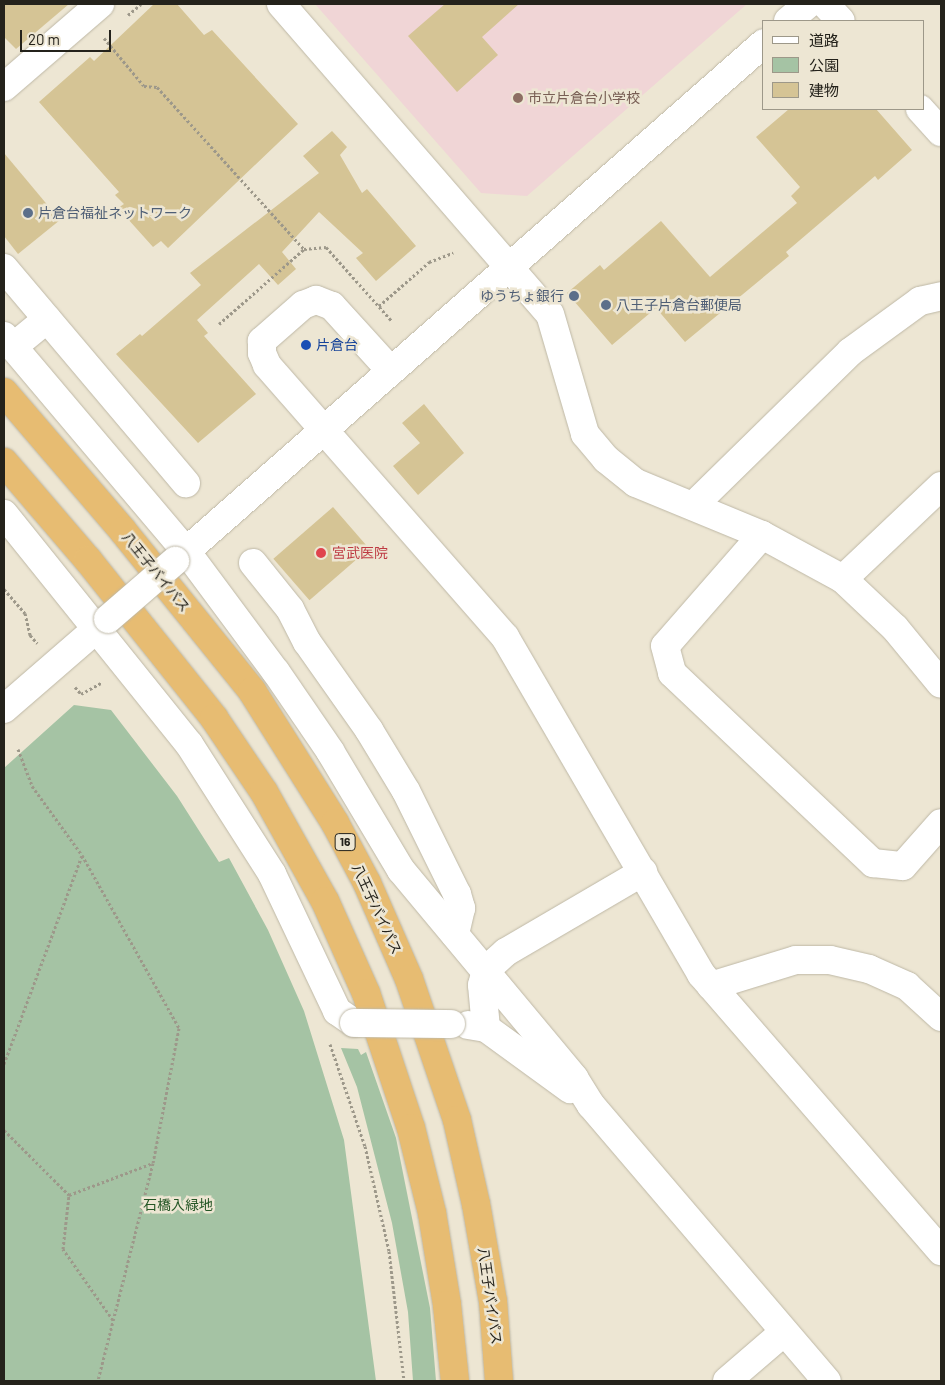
<!DOCTYPE html>
<html>
<head>
<meta charset="utf-8">
<style>
  body { margin:0 }
  #map { position:relative; width:945px; height:1385px; overflow:hidden; background:#ede6d3; font-family:Barlow,"Noto Sans JP",sans-serif }
  div>[style] { position:absolute }
  [style*='--x'] { left:calc(var(--x)*1px); top:calc(var(--y)*1px); width:calc(var(--w)*1px); rotate:calc(var(--a)*1deg) }
  .education>* { inset:0; background:#f0d5d6 }
  .green>* { inset:0; background:#a5c3a4 }
  .building>* { inset:0; background:#d5c495; transform-origin:0 0 }
  .path>* { height:3px; margin-top:-1.5px; transform-origin:0; background:repeating-linear-gradient(90deg,#9d988a 0 2.5px,transparent 0 5px) }
  .roads { filter:drop-shadow(0 0 1px #beb8a6) drop-shadow(0 0 1px #beb8a6) }
  .minor>* { height:28px; margin:-14px; padding:0 14px; transform-origin:14px; border-radius:14px; background:#fff }
  .highway>* { height:28px; margin:-14px; padding:0 14px; transform-origin:14px; border-radius:14px; background:#e7bc72 }
  .bridges { filter:drop-shadow(0 0 1px #beb8a6) drop-shadow(0 0 1px #beb8a6) }
  .minor-bridge>* { height:28px; margin:-14px; padding:0 14px; transform-origin:14px; border-radius:14px; background:#fff }
  .dots>* { width:14px; height:14px; translate:-50% -50%; box-sizing:border-box; border:2px solid #ede6d3; border-radius:50% }
  span { translate:-50% -50%; white-space:nowrap; text-align:center; line-height:1.15; -webkit-text-stroke:5px #ede6d3; paint-order:stroke }
  .shield-label span { padding:1px 4px; background:#ede6d3; border:1px solid; border-radius:4px; -webkit-text-stroke-width:0 }
  .shield-label { font-size:12px; color:#24221b; font-weight:700 }
  .education-label { font-size:14px; color:#785e54 }
  .left { translate:0 -50%; text-align:left }
  .service-label { font-size:14px; color:#4e5e75 }
  .right { translate:-100% -50%; text-align:right }
  .transit-label { font-size:14px; color:#164399 }
  .health-label { font-size:14px; color:#be3a42 }
  .street-label { font-size:14px; color:#24221b }
  .park-label { font-size:14px; color:#245625 }
  .frame { position:absolute; inset:0; border:5px solid #24221b; pointer-events:none }
  .legend { position:absolute; left:762px; top:20px; width:162px; height:90px; box-sizing:border-box; background:#ede6d3; border:1px solid #9d9889; margin:0; padding:6px 9px; list-style:none; font-size:15px; color:#24221b }
  .legend li { display:flex; align-items:center; gap:10px; height:25px }
  .legend b { width:25px; border:1px solid #9d9889 }
  .scale { position:absolute; left:20px; top:30px; width:91px; height:22px; box-sizing:border-box; border:2px solid #24221b; border-top:0; padding-left:6px; font-size:15px; line-height:18px; white-space:nowrap; color:#24221b; -webkit-text-stroke:4px #ede6d3; paint-order:stroke }
</style>
</head>
<body>
<div id="map">
  <div class="education">
    <i style="clip-path:polygon(315px 4px,747px 4px,527px 196px,481px 193px)"></i>
  </div>
  <div class="green">
    <i style="clip-path:polygon(74px 705px,111px 710px,177px 796px,219px 862px,229px 858px,268px 930px,304px 1011px,344px 1140px,376px 1381px,4px 1381px,4px 768px)"></i>
    <i style="clip-path:polygon(341px 1048px,358px 1049px,361px 1055px,366px 1052px,396px 1138px,430px 1308px,436px 1381px,413px 1381px,408px 1312px,392px 1223px,357px 1087px)"></i>
  </div>
  <div class="building">
    <i style="clip-path:polygon(4px 4px,69px 4px,16px 49px,4px 37px)"></i>
    <i style="clip-path:polygon(154px 4px,177px 4px,204px 35px,212px 30px,298px 124px,168px 248px,161px 241px,153px 247px,118px 208px,124px 204px,115px 195px,119px 192px,39px 102px,90px 57px,94px 61px)"></i>
    <i style="clip-path:polygon(445px 4px,519px 4px,482px 37px,498px 55px,457px 92px,408px 36px)"></i>
    <i style="clip-path:polygon(789px 109px,876px 109px,912px 150px,878px 180px,875px 176px,786px 252px,789px 256px,685px 342px,656px 308px,612px 345px,567px 293px,600px 265px,604px 270px,661px 221px,710px 277px,797px 203px,791px 196px,800px 187px,756px 137px)"></i>
    <i style="clip-path:polygon(332px 131px,347px 147px,340px 155px,362px 193px,367px 189px,416px 246px,376px 281px,356px 258px,363px 253px,319px 212px,282px 252px,296px 269px,278px 285px,259px 264px,197px 320px,208px 333px,204px 336px,256px 394px,198px 443px,116px 354px,140px 334px,142px 336px,201px 285px,190px 273px,319px 173px,303px 156px)"></i>
    <i style="clip-path:polygon(4px 153px,60px 220px,18px 254px,4px 236px)"></i>
    <i style="clip-path:polygon(424px 404px,464px 453px,418px 495px,393px 466px,420px 443px,402px 423px)"></i>
    <i style="left:333px;top:507px;width:55px;height:79px;rotate:49deg"></i>
  </div>
  <div class="path">
    <i style="--x:128;--y:15;--w:17;--a:-40"></i>
    <i style="--x:104;--y:38;--w:62;--a:50.2"></i>
    <i style="--x:144;--y:86;--w:13;--a:4"></i>
    <i style="--x:157;--y:87;--w:219;--a:47.8"></i>
    <i style="--x:304;--y:249;--w:22;--a:-5"></i>
    <i style="--x:326;--y:247;--w:99;--a:48.3"></i>
    <i style="--x:379;--y:306;--w:67;--a:-41.3"></i>
    <i style="--x:429;--y:262;--w:26;--a:-21"></i>
    <i style="--x:219;--y:324;--w:113;--a:-41.4"></i>
    <i style="--x:4;--y:589;--w:32;--a:49"></i>
    <i style="--x:25;--y:613;--w:23;--a:77"></i>
    <i style="--x:30;--y:635;--w:11;--a:49"></i>
    <i style="--x:75;--y:687;--w:9;--a:49"></i>
    <i style="--x:81;--y:694;--w:23;--a:-29"></i>
    <i style="--x:18;--y:749;--w:40;--a:69"></i>
    <i style="--x:32;--y:786;--w:85;--a:54.1"></i>
    <i style="--x:330;--y:1044;--w:108;--a:71.1"></i>
    <i style="--x:365;--y:1146;--w:108;--a:77.1"></i>
    <i style="--x:389;--y:1251;--w:131;--a:83.4"></i>
    <i style="--x:4;--y:1064;--w:223;--a:-69.5"></i>
    <i style="--x:82;--y:855;--w:198;--a:60.7"></i>
    <i style="--x:179;--y:1028;--w:137;--a:100.9"></i>
    <i style="--x:153;--y:1163;--w:225;--a:104.2"></i>
    <i style="--x:4;--y:1130;--w:92;--a:45"></i>
    <i style="--x:113;--y:1320;--w:87;--a:-125.2"></i>
    <i style="--x:63;--y:1249;--w:54;--a:-83.7"></i>
    <i style="--x:69;--y:1195;--w:90;--a:-20.9"></i>
  </div>
  <div class="roads">
    <div class="minor">
      <i style="--x:281;--y:4;--w:410;--a:49.1"></i>
      <i style="--x:550;--y:314;--w:125;--a:73.7"></i>
      <i style="--x:585;--y:434;--w:33;--a:50"></i>
      <i style="--x:606;--y:459;--w:38;--a:39"></i>
      <i style="--x:636;--y:483;--w:136;--a:22.4"></i>
      <i style="--x:762;--y:535;--w:92;--a:28.5"></i>
      <i style="--x:843;--y:579;--w:71;--a:43.3"></i>
      <i style="--x:895;--y:628;--w:72;--a:50.6"></i>
      <i style="--x:825;--y:4;--w:23;--a:47"></i>
      <i style="--x:788;--y:21;--w:26;--a:-40"></i>
      <i style="--x:4;--y:87;--w:127;--a:-40.8"></i>
      <i style="--x:920;--y:109;--w:31;--a:48"></i>
      <i style="--x:4;--y:268;--w:282;--a:49.8"></i>
      <i style="--x:4;--y:336;--w:282;--a:49.8"></i>
      <i style="--x:186;--y:551;--w:151;--a:53.4"></i>
      <i style="--x:276;--y:672;--w:96;--a:55.6"></i>
      <i style="--x:330;--y:751;--w:139;--a:59.2"></i>
      <i style="--x:401;--y:870;--w:271;--a:50.2"></i>
      <i style="--x:574;--y:1078;--w:32;--a:58"></i>
      <i style="--x:591;--y:1105;--w:363;--a:49.5"></i>
      <i style="--x:13;--y:347;--w:44;--a:-39.5"></i>
      <i style="--x:391;--y:371;--w:88;--a:-132.2"></i>
      <i style="--x:332;--y:306;--w:17;--a:-159"></i>
      <i style="--x:316;--y:300;--w:14;--a:159"></i>
      <i style="--x:303;--y:305;--w:55;--a:138.7"></i>
      <i style="--x:262;--y:341;--w:12;--a:90"></i>
      <i style="--x:262;--y:353;--w:13;--a:67"></i>
      <i style="--x:267;--y:365;--w:361;--a:48.8"></i>
      <i style="--x:505;--y:637;--w:390;--a:59.8"></i>
      <i style="--x:701;--y:974;--w:367;--a:49.1"></i>
      <i style="--x:693;--y:506;--w:220;--a:-44.4"></i>
      <i style="--x:850;--y:352;--w:87;--a:-36.1"></i>
      <i style="--x:920;--y:301;--w:22;--a:-13"></i>
      <i style="--x:4;--y:514;--w:295;--a:51.2"></i>
      <i style="--x:189;--y:744;--w:154;--a:57.4"></i>
      <i style="--x:272;--y:874;--w:152;--a:64.6"></i>
      <i style="--x:337;--y:1011;--w:21;--a:35"></i>
      <i style="--x:762;--y:535;--w:147;--a:131.1"></i>
      <i style="--x:665;--y:646;--w:28;--a:75"></i>
      <i style="--x:672;--y:673;--w:277;--a:43.4"></i>
      <i style="--x:873;--y:863;--w:30;--a:6"></i>
      <i style="--x:903;--y:866;--w:57;--a:-48.5"></i>
      <i style="--x:175;--y:561;--w:784;--a:-41.33"></i>
      <i style="--x:253;--y:563;--w:59;--a:51.2"></i>
      <i style="--x:290;--y:609;--w:37;--a:63"></i>
      <i style="--x:307;--y:642;--w:108;--a:54.8"></i>
      <i style="--x:369;--y:730;--w:71;--a:58.8"></i>
      <i style="--x:406;--y:791;--w:115;--a:63.7"></i>
      <i style="--x:457;--y:894;--w:15;--a:74"></i>
      <i style="--x:461;--y:908;--w:27;--a:103"></i>
      <i style="--x:843;--y:579;--w:135;--a:-43.5"></i>
      <i style="--x:4;--y:709;--w:138;--a:-40.9"></i>
      <i style="--x:711;--y:986;--w:89;--a:-17"></i>
      <i style="--x:796;--y:960;--w:34;--a:0"></i>
      <i style="--x:830;--y:960;--w:40;--a:13"></i>
      <i style="--x:869;--y:969;--w:42;--a:24.1"></i>
      <i style="--x:907;--y:986;--w:46;--a:42.4"></i>
      <i style="--x:468;--y:1025;--w:18;--a:9"></i>
      <i style="--x:486;--y:1028;--w:104;--a:36"></i>
      <i style="--x:486;--y:1028;--w:43;--a:-95.3"></i>
      <i style="--x:482;--y:985;--w:16;--a:-75"></i>
      <i style="--x:486;--y:970;--w:27;--a:-42"></i>
      <i style="--x:506;--y:952;--w:159;--a:-30.3"></i>
      <i style="--x:727;--y:1381;--w:75;--a:-40.7"></i>
    </div>
    <div class="highway">
      <i style="--x:4;--y:392;--w:183;--a:49.4"></i>
      <i style="--x:123;--y:531;--w:206;--a:51.1"></i>
      <i style="--x:252;--y:691;--w:156;--a:57.8"></i>
      <i style="--x:335;--y:823;--w:68;--a:61.9"></i>
      <i style="--x:367;--y:883;--w:105;--a:66.4"></i>
      <i style="--x:409;--y:979;--w:149;--a:71.2"></i>
      <i style="--x:457;--y:1120;--w:86;--a:77.3"></i>
      <i style="--x:476;--y:1204;--w:98;--a:80.1"></i>
      <i style="--x:493;--y:1301;--w:80;--a:85.7"></i>
      <i style="--x:4;--y:462;--w:129;--a:49.4"></i>
      <i style="--x:88;--y:560;--w:202;--a:51.4"></i>
      <i style="--x:214;--y:718;--w:89;--a:56"></i>
      <i style="--x:264;--y:792;--w:125;--a:60.8"></i>
      <i style="--x:325;--y:901;--w:101;--a:66"></i>
      <i style="--x:366;--y:993;--w:142;--a:71.6"></i>
      <i style="--x:411;--y:1128;--w:88;--a:76.1"></i>
      <i style="--x:432;--y:1213;--w:93;--a:80.7"></i>
      <i style="--x:447;--y:1305;--w:76;--a:84"></i>
    </div>
  </div>
  <div class="bridges">
    <div class="minor-bridge">
      <i style="--x:108;--y:619;--w:89;--a:-40.9"></i>
      <i style="--x:354;--y:1023;--w:97;--a:0.6"></i>
    </div>
  </div>
  <div class="dots">
    <i style="left:518px;top:98px;background:#8d6e63"></i>
    <i style="left:28px;top:213px;background:#5c6f8a"></i>
    <i style="left:574px;top:296px;background:#5c6f8a"></i>
    <i style="left:606px;top:305px;background:#5c6f8a"></i>
    <i style="left:306px;top:345px;background:#1a4fb4"></i>
    <i style="left:321px;top:553px;background:#e0444e"></i>
  </div>
  <div class="shield-label">
    <span style="left:345px;top:842px">16</span>
  </div>
  <div class="education-label">
    <span class="left" style="left:528px;top:98px">市立片倉台小学校</span>
  </div>
  <div class="service-label">
    <span class="left" style="left:38px;top:213px">片倉台福祉ネットワーク</span>
    <span class="right" style="left:564px;top:296px">ゆうちょ銀行</span>
    <span class="left" style="left:616px;top:305px">八王子片倉台郵便局</span>
  </div>
  <div class="transit-label">
    <span class="left" style="left:316px;top:345px">片倉台</span>
  </div>
  <div class="health-label">
    <span class="left" style="left:332px;top:553px">宮武医院</span>
  </div>
  <div class="street-label">
    <span style="left:156px;top:572px;rotate:51deg">八王子バイパス</span>
    <span style="left:377px;top:909px;rotate:65deg">八王子バイパス</span>
    <span style="left:490px;top:1296px;rotate:82deg">八王子バイパス</span>
  </div>
  <div class="park-label">
    <span style="left:178px;top:1205px">石橋入緑地</span>
  </div>
  <div class="frame"></div>
  <ul class="legend">
  <li><b style="height:6px;background:#fff"></b>道路</li>
  <li><b style="height:14px;background:#a5c3a4"></b>公園</li>
  <li><b style="height:14px;background:#d5c495"></b>建物</li>
  </ul>
  <div class="scale">20 m</div>
</div>
</body>
</html>
